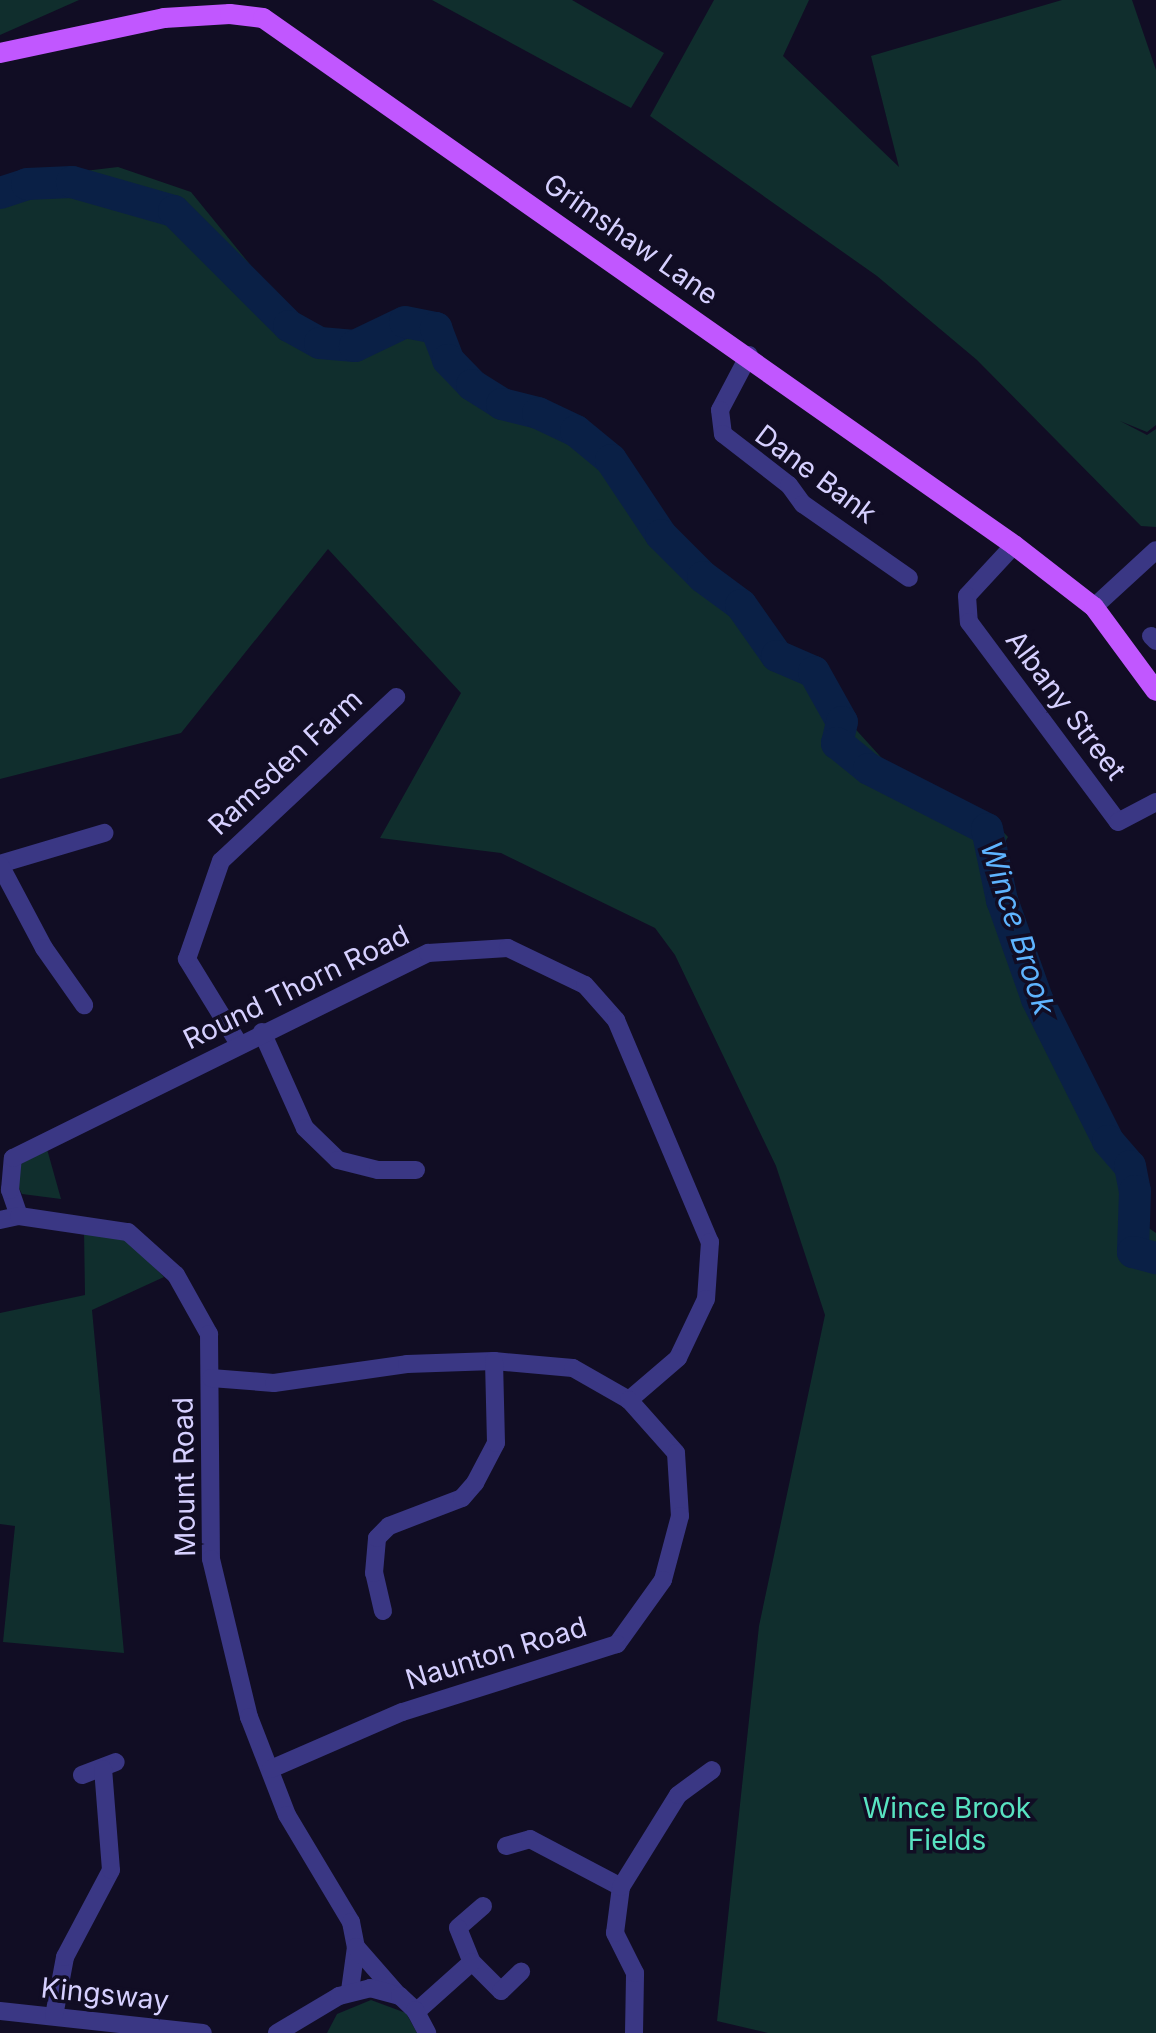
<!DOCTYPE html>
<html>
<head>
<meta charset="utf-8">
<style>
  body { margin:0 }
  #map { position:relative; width:1156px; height:2033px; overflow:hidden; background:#110d24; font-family:Inter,sans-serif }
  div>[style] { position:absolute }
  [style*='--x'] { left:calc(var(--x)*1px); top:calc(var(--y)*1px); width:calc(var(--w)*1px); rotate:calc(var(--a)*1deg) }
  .green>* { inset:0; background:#102e2d }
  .river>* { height:32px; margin:-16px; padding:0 16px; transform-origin:16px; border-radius:16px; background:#0a2046 }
  .minor>* { height:18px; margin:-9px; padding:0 9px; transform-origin:9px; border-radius:9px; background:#3a3784 }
  .major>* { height:20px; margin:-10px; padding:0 10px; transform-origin:10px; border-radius:10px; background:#c157ff }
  span { translate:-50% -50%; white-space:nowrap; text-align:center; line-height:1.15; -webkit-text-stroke:7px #110d24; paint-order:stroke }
  .street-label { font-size:28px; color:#d6d0ff }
  .park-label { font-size:28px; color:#58e3c1 }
  .water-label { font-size:30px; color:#5eb4ff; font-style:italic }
</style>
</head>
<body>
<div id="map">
  <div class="green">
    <i style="clip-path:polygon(0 0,79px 0,0 35px)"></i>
    <i style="clip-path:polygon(432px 0,572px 0,664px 53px,631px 108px)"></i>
    <i style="clip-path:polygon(714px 0,809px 0,783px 56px,899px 167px,871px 56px,1062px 0,1132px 0,1156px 70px,1156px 425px,1147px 432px,1120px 421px,1147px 435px,1156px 429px,1156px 527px,1141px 526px,977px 360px,877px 276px,650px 116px)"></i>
    <i style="clip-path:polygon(118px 167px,191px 192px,283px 305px,328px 338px,381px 330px,417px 312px,450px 327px,465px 368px,507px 395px,564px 411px,605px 444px,707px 574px,744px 601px,772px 632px,781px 653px,819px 669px,849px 722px,889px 766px,993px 821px,1008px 837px,1000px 850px,1026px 945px,1087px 1090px,1141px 1168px,1140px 1222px,1156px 1233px,1156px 2033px,768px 2033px,717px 2021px,759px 1626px,825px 1315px,776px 1166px,675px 955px,655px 928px,501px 853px,380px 838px,461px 693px,328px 549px,181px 733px,0 779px,0 181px)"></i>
    <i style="clip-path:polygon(47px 1149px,61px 1199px,22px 1194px,15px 1180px,21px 1164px)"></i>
    <i style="clip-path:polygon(84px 1230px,124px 1236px,164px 1277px,92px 1310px,124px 1653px,3px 1642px,15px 1526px,0 1524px,0 1313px,85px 1295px)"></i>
    <i style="clip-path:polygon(371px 2000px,406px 2013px,417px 2033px,327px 2033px,337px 2014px)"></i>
  </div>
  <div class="river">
    <i style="--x:0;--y:193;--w:28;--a:-18"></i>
    <i style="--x:27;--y:184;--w:45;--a:-2.5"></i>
    <i style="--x:72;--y:182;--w:106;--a:15.9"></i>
    <i style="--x:174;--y:211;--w:163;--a:45"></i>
    <i style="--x:289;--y:326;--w:35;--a:29"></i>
    <i style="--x:320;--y:343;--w:35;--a:5"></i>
    <i style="--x:355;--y:346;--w:55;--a:-25.6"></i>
    <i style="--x:405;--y:322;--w:32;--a:11"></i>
    <i style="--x:436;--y:328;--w:34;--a:69"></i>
    <i style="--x:448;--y:360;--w:35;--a:46"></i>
    <i style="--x:472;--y:385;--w:36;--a:32"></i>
    <i style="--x:502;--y:404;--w:37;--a:14"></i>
    <i style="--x:538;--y:413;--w:42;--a:25.3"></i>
    <i style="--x:576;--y:431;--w:45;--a:39.6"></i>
    <i style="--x:611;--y:460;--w:90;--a:56.3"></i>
    <i style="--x:661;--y:535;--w:59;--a:45"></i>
    <i style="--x:703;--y:577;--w:47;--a:36.4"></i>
    <i style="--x:741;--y:605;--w:62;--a:54.8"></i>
    <i style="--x:777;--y:656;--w:40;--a:23.4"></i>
    <i style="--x:814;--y:672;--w:57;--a:60.8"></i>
    <i style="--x:842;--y:722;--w:22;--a:103"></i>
    <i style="--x:837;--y:743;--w:41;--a:39.1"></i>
    <i style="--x:869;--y:769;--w:132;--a:27"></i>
    <i style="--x:987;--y:829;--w:73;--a:78.1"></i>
    <i style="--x:1002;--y:900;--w:105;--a:70.5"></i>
    <i style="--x:1037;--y:999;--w:159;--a:63.4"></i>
    <i style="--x:1108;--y:1141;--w:33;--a:49"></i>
    <i style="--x:1130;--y:1166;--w:25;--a:79"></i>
    <i style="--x:1135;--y:1191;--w:61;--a:91.9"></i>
    <i style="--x:1133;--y:1252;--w:24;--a:15"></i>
  </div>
  <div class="minor">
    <i style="--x:749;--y:355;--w:62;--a:117.8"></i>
    <i style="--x:720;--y:410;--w:24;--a:83"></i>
    <i style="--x:723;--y:434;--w:83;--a:37.7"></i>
    <i style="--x:789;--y:485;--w:24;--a:54"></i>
    <i style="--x:803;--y:504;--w:129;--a:34.9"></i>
    <i style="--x:1014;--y:545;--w:69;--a:132.7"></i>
    <i style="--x:967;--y:596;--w:26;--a:86"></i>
    <i style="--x:969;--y:622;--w:249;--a:53.3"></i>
    <i style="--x:1118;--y:822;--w:43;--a:-27.8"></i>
    <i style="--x:1094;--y:607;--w:84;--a:-42.6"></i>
    <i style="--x:1151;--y:636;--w:7;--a:45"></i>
    <i style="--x:0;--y:864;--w:109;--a:-16.6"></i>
    <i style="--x:0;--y:865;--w:94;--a:62.1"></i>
    <i style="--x:44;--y:948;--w:70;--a:54.9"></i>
    <i style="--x:262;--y:1032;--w:105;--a:65.9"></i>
    <i style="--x:305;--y:1128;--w:46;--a:44.1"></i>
    <i style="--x:338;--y:1160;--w:41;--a:14"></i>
    <i style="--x:378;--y:1170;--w:38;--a:0"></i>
    <i style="--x:239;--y:1044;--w:100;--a:-121.5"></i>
    <i style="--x:187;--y:959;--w:104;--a:-70.9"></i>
    <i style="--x:221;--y:861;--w:240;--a:-43.1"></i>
    <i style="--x:19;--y:1216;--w:28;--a:-109"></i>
    <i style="--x:10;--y:1190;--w:32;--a:-85"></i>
    <i style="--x:13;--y:1158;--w:463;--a:-26.3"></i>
    <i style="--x:428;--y:953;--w:80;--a:-3.6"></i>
    <i style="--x:508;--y:948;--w:85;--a:25.7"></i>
    <i style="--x:585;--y:985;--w:47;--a:48.5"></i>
    <i style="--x:616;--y:1020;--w:241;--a:67.1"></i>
    <i style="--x:710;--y:1242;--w:57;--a:94"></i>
    <i style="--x:706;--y:1299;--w:65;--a:115.4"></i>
    <i style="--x:678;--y:1358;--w:65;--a:139.4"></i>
    <i style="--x:0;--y:1220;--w:19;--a:-12"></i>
    <i style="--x:19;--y:1216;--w:110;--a:8.4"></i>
    <i style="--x:128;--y:1232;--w:64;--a:41.9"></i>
    <i style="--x:176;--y:1275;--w:68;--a:60.8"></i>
    <i style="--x:209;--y:1334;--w:225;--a:89.5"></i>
    <i style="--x:211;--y:1559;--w:163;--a:76.5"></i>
    <i style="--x:249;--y:1717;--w:105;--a:68.8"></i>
    <i style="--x:287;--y:1815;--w:125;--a:59.1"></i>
    <i style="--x:351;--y:1922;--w:25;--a:79"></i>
    <i style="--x:356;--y:1947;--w:44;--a:97.8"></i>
    <i style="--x:211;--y:1378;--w:63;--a:4.5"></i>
    <i style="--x:274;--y:1383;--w:134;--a:-8.1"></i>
    <i style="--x:407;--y:1364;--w:87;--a:-2"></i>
    <i style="--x:494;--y:1361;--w:79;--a:5.1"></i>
    <i style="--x:573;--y:1368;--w:64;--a:29.7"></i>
    <i style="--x:629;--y:1400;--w:71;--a:48.4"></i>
    <i style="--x:676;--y:1453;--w:63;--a:86.4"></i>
    <i style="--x:680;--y:1516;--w:66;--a:104.9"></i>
    <i style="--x:663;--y:1580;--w:79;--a:125.7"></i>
    <i style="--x:617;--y:1644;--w:225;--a:162.4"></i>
    <i style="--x:402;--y:1712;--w:143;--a:156.5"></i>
    <i style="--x:383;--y:1611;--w:39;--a:-103"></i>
    <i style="--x:374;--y:1573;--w:35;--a:-85"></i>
    <i style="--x:377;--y:1538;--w:17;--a:-45"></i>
    <i style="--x:389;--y:1526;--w:78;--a:-21"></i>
    <i style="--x:462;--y:1498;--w:20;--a:-49"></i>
    <i style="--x:475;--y:1483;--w:45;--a:-62.3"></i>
    <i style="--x:496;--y:1443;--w:82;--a:-91.4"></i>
    <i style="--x:82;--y:1775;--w:36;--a:-21"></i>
    <i style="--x:506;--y:1846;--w:25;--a:-16"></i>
    <i style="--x:530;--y:1839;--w:103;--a:27.8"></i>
    <i style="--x:483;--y:1906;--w:33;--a:139"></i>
    <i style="--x:458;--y:1928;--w:37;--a:68"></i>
    <i style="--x:472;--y:1962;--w:41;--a:45"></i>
    <i style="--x:501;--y:1991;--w:28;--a:-44"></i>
    <i style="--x:356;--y:1947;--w:65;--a:48.7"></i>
    <i style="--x:0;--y:2011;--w:204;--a:6.2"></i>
    <i style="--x:416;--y:2012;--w:75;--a:-41.8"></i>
    <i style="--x:54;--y:2016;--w:60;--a:-79.4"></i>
    <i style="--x:65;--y:1957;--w:98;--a:-62.1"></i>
    <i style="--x:111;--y:1870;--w:101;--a:-94.5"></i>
    <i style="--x:277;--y:2033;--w:72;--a:-30.8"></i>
    <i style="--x:339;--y:1996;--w:32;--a:-14"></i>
    <i style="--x:370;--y:1988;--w:31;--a:15"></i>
    <i style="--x:400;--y:1996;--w:21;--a:43"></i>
    <i style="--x:415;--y:2010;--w:26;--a:62"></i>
    <i style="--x:634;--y:2033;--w:60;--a:-89"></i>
    <i style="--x:635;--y:1973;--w:45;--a:-116.6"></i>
    <i style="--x:615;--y:1933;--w:46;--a:-82.6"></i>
    <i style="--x:621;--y:1887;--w:108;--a:-58.2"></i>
    <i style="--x:678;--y:1795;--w:42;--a:-36.3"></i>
  </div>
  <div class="major">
    <i style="--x:0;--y:53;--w:168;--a:-12"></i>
    <i style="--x:164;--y:18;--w:66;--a:-3.5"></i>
    <i style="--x:230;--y:14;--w:33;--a:7"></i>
    <i style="--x:263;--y:18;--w:917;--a:35.06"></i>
    <i style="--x:1014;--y:545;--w:101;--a:37.8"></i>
    <i style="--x:1094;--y:607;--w:104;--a:53.6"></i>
  </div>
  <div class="street-label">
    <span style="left:631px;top:239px;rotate:35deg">Grimshaw Lane</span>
    <span style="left:816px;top:474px;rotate:37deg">Dane Bank</span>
    <span style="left:1066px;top:705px;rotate:53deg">Albany Street</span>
    <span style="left:285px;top:762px;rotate:-43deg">Ramsden Farm</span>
    <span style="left:296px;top:987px;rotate:-26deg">Round Thorn Road</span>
    <span style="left:184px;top:1477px;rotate:-91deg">Mount Road</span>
    <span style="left:496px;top:1653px;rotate:-17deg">Naunton Road</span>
    <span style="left:105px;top:1994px;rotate:6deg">Kingsway</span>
  </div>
  <div class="park-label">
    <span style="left:947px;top:1824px">Wince Brook<br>Fields</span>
  </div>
  <div class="water-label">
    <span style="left:1018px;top:928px;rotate:72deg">Wince Brook</span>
  </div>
</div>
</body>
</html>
